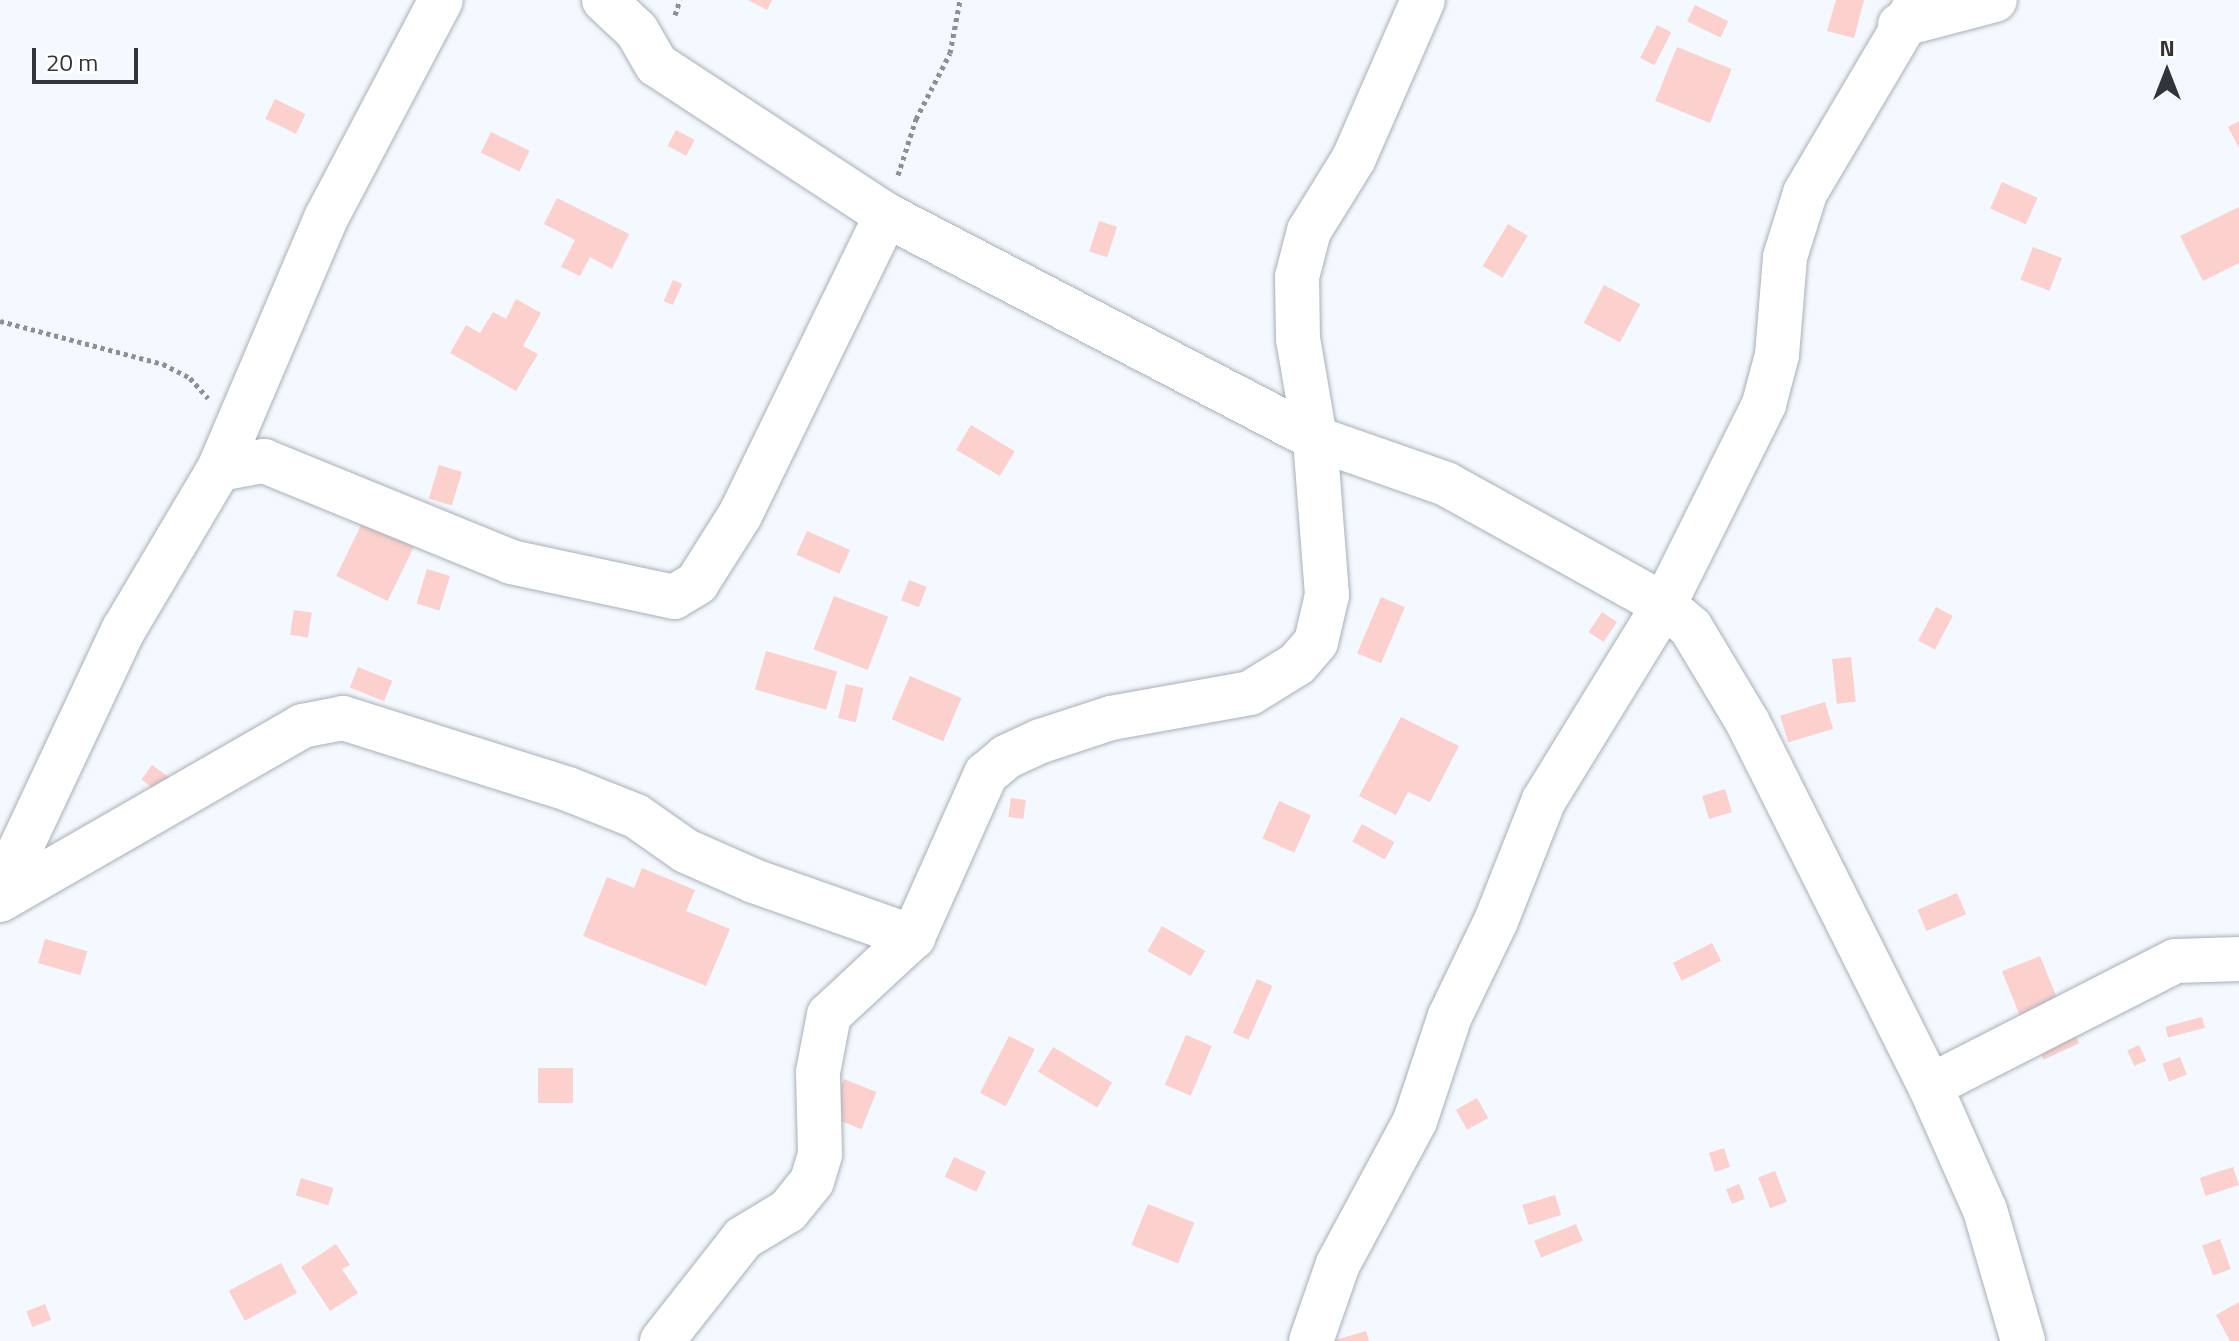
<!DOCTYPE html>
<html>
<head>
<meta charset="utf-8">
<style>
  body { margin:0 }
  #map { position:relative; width:2239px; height:1341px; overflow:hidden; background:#f4f9ff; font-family:"Titillium Web",sans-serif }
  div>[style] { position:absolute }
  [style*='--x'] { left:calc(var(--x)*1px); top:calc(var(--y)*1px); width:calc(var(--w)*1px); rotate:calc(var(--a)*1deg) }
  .building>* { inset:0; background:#fbd0cd; transform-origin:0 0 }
  .path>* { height:5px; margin-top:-2.5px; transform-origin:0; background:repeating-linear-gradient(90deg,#8c9095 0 4px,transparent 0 8px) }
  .roads { filter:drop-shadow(0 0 2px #a8afb8) drop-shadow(0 0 2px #a8afb8) }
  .minor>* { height:44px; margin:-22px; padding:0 22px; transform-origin:22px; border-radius:22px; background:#fff }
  span { translate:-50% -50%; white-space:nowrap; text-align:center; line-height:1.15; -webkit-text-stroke:6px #fff; paint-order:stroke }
  .north { position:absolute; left:2127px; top:32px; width:80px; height:80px; -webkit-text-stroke:6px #fff; paint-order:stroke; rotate:0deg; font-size:22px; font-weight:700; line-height:32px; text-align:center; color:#313438 }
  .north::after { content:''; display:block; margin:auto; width:28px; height:36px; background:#313438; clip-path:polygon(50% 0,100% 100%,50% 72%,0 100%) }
  .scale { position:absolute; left:32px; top:48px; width:106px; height:36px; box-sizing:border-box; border:4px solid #313438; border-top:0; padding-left:10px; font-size:24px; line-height:28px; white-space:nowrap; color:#313438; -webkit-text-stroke:6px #fff; paint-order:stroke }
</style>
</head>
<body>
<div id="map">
  <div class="building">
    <i style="clip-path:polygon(748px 0,772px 0,767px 10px)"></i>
    <i style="clip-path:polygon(1836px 0,1864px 0,1854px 38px,1827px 31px)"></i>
    <i style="left:1695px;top:5px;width:37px;height:18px;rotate:26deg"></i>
    <i style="left:1657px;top:25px;width:16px;height:37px;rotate:27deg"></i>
    <i style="left:1677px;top:47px;width:59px;height:58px;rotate:22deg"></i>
    <i style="left:275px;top:99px;width:34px;height:22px;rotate:26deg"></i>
    <i style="clip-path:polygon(2239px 121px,2239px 148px,2228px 127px)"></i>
    <i style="left:676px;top:130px;width:21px;height:18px;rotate:28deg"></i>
    <i style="left:491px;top:132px;width:43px;height:23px;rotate:26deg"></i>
    <i style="left:2002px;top:182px;width:39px;height:29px;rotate:24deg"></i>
    <i style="clip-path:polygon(557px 198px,629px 234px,612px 269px,590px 257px,580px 276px,561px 267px,575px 240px,544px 224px)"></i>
    <i style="clip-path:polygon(2239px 207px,2239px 263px,2203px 281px,2180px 236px)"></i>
    <i style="left:1099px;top:221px;width:19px;height:32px;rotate:18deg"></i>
    <i style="left:1508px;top:224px;width:23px;height:49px;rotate:31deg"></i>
    <i style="left:2033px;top:247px;width:31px;height:35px;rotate:21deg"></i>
    <i style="left:673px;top:280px;width:10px;height:23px;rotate:24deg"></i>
    <i style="left:1604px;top:285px;width:41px;height:43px;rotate:28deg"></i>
    <i style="clip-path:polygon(516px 299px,541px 313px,523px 346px,538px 354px,516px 391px,450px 353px,466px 325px,480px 333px,493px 312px,506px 319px)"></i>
    <i style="left:971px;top:425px;width:51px;height:29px;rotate:31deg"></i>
    <i style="left:439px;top:465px;width:24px;height:35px;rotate:17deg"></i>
    <i style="left:367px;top:513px;width:57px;height:70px;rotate:26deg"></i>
    <i style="left:807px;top:531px;width:47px;height:26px;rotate:24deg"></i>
    <i style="left:427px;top:569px;width:24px;height:36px;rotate:17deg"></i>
    <i style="left:909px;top:580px;width:19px;height:22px;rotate:21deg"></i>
    <i style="left:834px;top:596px;width:58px;height:57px;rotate:21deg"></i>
    <i style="left:1381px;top:597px;width:26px;height:61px;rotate:23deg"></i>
    <i style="left:1936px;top:607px;width:19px;height:38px;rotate:28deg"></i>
    <i style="left:294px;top:610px;width:18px;height:25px;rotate:9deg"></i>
    <i style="left:1602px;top:612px;width:18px;height:24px;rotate:34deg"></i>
    <i style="left:766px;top:651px;width:74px;height:40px;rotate:16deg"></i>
    <i style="left:1851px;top:657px;width:45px;height:19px;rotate:84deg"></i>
    <i style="left:358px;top:667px;width:37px;height:22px;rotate:22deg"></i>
    <i style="left:910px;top:676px;width:56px;height:47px;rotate:23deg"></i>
    <i style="left:846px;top:684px;width:18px;height:35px;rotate:13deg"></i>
    <i style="left:1825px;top:702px;width:28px;height:47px;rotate:73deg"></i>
    <i style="clip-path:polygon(1401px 717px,1459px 746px,1430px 802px,1408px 792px,1396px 815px,1359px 796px)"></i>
    <i style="left:152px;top:765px;width:24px;height:18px;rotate:36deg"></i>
    <i style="left:1725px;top:789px;width:24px;height:24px;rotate:73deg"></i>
    <i style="left:1011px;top:798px;width:15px;height:19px;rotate:8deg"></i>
    <i style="left:1279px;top:801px;width:35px;height:41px;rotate:24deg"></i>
    <i style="left:1362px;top:824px;width:37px;height:20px;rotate:29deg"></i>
    <i style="clip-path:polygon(642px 868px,695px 890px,686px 911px,730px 929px,706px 986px,583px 936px,607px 877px,634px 888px)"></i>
    <i style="left:1957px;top:893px;width:23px;height:43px;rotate:67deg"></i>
    <i style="left:1162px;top:926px;width:50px;height:29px;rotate:30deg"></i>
    <i style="left:45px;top:939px;width:44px;height:25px;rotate:16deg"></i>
    <i style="left:1712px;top:943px;width:20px;height:44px;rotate:63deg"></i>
    <i style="left:2040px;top:956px;width:50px;height:41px;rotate:68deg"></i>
    <i style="left:1257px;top:979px;width:17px;height:59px;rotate:24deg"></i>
    <i style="left:2202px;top:1017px;width:11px;height:38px;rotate:75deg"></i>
    <i style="left:2071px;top:1026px;width:19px;height:39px;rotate:65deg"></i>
    <i style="left:1186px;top:1035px;width:28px;height:54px;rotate:23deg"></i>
    <i style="left:1009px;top:1036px;width:29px;height:64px;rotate:27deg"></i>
    <i style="left:2139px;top:1045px;width:17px;height:13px;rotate:65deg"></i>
    <i style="left:1053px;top:1047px;width:69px;height:29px;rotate:31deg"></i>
    <i style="left:2180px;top:1057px;width:19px;height:19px;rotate:69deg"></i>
    <i style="left:538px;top:1068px;width:35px;height:35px"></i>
    <i style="left:844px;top:1079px;width:35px;height:40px;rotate:22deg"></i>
    <i style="left:1477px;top:1098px;width:23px;height:24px;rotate:61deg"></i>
    <i style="left:1724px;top:1148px;width:20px;height:16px;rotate:72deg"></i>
    <i style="left:954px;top:1157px;width:35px;height:22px;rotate:25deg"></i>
    <i style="left:2233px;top:1167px;width:19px;height:35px;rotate:72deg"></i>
    <i style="left:1775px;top:1171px;width:33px;height:18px;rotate:69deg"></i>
    <i style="left:301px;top:1178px;width:34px;height:18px;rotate:17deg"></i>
    <i style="left:1739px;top:1184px;width:16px;height:14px;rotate:68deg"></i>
    <i style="left:1555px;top:1195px;width:21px;height:34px;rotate:73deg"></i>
    <i style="left:1148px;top:1204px;width:50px;height:44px;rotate:22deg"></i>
    <i style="left:1576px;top:1224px;width:18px;height:45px;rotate:68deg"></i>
    <i style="left:2220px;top:1239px;width:32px;height:19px;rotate:70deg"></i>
    <i style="clip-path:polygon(336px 1244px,350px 1265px,342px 1269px,358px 1293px,330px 1311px,301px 1267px)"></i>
    <i style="left:281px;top:1263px;width:34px;height:59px;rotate:62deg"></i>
    <i style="clip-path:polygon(2239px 1302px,2239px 1341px,2230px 1341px,2216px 1315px)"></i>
    <i style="left:45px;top:1304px;width:17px;height:20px;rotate:69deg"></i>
    <i style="clip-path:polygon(1366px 1331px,1369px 1341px,1335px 1341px,1335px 1340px)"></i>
  </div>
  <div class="path">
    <i style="--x:675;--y:15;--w:16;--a:-72"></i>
    <i style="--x:898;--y:175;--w:59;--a:-72.2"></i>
    <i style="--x:916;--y:119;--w:74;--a:-62.7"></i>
    <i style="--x:950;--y:53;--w:54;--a:-79.3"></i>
    <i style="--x:0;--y:321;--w:169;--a:14.8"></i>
    <i style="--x:163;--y:364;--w:30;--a:27"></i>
    <i style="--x:190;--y:378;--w:27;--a:48"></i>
  </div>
  <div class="roads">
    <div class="minor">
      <i style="--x:604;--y:0;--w:45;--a:43.2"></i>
      <i style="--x:637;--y:31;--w:39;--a:60"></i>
      <i style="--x:657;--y:65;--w:274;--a:33.2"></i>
      <i style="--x:886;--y:215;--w:483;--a:27.5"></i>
      <i style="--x:1315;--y:438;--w:139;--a:19.3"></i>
      <i style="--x:1446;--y:484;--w:249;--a:29"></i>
      <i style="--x:1664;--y:605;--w:35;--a:40"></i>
      <i style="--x:1691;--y:628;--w:111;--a:59"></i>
      <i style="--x:1748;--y:723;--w:406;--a:63.4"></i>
      <i style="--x:1930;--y:1086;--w:136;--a:66.1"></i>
      <i style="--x:1985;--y:1210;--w:136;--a:73.8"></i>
      <i style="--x:1900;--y:25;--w:98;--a:-14.7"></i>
      <i style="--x:219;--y:469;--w:273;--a:-66.9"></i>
      <i style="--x:326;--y:218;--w:246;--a:-62.2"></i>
      <i style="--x:0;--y:892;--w:291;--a:-64.8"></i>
      <i style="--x:124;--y:629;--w:186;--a:-59.3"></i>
      <i style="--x:219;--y:469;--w:46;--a:-10.1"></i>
      <i style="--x:264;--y:461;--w:267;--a:22.2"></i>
      <i style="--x:511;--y:562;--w:167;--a:12.1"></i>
      <i style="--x:674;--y:597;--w:27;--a:-31"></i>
      <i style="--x:697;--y:583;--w:80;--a:-57.7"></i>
      <i style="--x:740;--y:515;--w:334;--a:-64"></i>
      <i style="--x:0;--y:900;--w:349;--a:-29.9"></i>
      <i style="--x:302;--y:726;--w:42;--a:-11"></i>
      <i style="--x:343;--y:718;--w:236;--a:17.5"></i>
      <i style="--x:568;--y:789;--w:73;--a:21.7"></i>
      <i style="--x:636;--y:816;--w:61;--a:35"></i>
      <i style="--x:686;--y:851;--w:74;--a:23.8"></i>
      <i style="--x:754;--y:881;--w:169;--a:19.4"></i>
      <i style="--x:1930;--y:1086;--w:275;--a:-27"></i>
      <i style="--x:2175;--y:961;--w:64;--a:-1.8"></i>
      <i style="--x:662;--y:1341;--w:131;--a:-51.8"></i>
      <i style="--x:743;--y:1238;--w:52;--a:-31"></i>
      <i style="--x:788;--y:1211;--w:38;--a:-51"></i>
      <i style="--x:812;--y:1181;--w:28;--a:-73"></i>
      <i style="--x:820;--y:1154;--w:82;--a:-91.4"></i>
      <i style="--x:818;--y:1072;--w:58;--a:-79.1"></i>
      <i style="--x:829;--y:1015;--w:115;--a:-42.9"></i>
      <i style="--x:913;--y:937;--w:179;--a:-65.9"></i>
      <i style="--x:986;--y:774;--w:26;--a:-40"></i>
      <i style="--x:1006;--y:757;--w:38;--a:-25"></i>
      <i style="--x:1041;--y:741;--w:74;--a:-18.2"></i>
      <i style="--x:1111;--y:718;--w:141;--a:-10.2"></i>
      <i style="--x:1250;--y:693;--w:55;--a:-31.7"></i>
      <i style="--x:1297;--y:664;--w:29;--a:-49"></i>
      <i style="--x:1316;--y:642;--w:48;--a:-76.8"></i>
      <i style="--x:1327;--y:595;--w:157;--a:-94.4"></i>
      <i style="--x:1315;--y:438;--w:100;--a:-99.7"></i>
      <i style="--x:1298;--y:339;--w:62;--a:-90.9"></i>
      <i style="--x:1297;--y:277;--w:48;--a:-75.4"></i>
      <i style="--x:1309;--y:231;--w:86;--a:-58.3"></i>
      <i style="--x:1354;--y:158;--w:172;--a:-66.4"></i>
      <i style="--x:1311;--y:1341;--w:82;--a:-70.7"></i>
      <i style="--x:1338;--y:1264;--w:162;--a:-61.7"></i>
      <i style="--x:1415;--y:1121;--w:111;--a:-71.6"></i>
      <i style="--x:1450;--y:1016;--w:106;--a:-64.2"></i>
      <i style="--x:1496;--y:921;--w:130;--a:-68.4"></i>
      <i style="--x:1544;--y:800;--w:229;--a:-58.4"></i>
      <i style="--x:1664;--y:605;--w:225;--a:-63.5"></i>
      <i style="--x:1764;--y:404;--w:51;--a:-75.1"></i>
      <i style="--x:1777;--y:355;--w:98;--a:-85.3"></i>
      <i style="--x:1785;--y:257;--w:67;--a:-72.6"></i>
      <i style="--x:1805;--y:193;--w:224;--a:-59.4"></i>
    </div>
  </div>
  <div class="north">N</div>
  <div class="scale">20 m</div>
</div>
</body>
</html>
